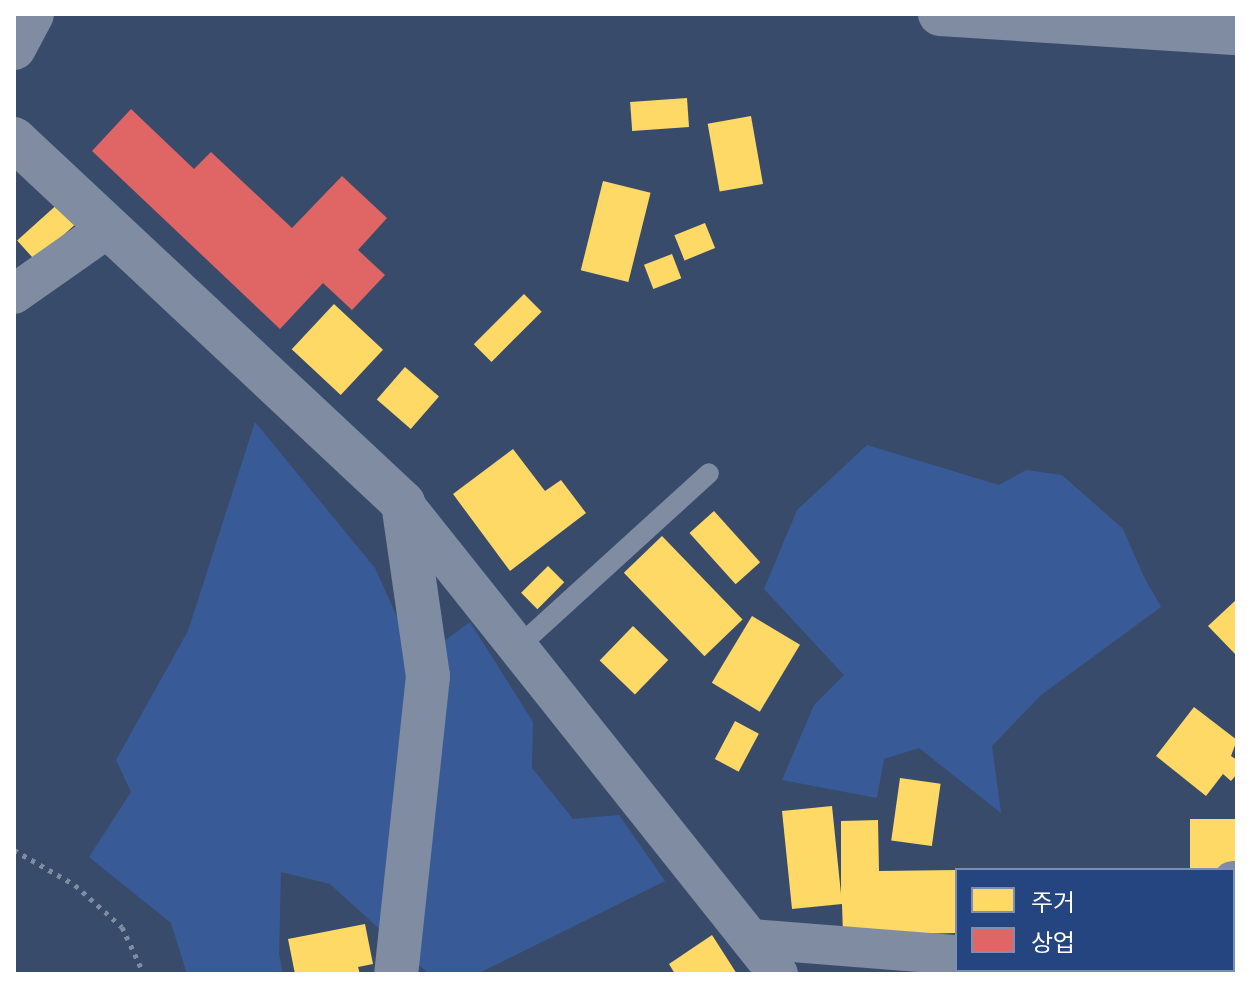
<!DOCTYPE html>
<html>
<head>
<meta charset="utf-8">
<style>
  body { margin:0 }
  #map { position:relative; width:1251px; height:988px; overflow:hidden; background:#394b6b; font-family:"PT Sans Narrow","Noto Sans KR",sans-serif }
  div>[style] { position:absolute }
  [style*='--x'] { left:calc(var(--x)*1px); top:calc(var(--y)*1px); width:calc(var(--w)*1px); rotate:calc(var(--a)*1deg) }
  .green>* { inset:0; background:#385b97 }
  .homes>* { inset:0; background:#ffd966; transform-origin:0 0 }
  .shops>* { inset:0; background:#e06666 }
  .path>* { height:5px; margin-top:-2.5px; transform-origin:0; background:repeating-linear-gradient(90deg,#7f8ca1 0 4px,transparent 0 10px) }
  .service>* { height:20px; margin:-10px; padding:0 10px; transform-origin:10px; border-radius:10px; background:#7f8ca1 }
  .minor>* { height:40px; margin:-20px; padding:0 20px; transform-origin:20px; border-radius:20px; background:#7f8ca1 }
  .tertiary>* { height:44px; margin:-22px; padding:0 22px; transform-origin:22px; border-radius:22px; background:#7f8ca1 }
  span { translate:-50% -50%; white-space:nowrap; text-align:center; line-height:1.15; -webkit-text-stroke:8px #244580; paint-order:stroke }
  .frame { position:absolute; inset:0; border:16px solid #fff; pointer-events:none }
  .legend { position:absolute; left:955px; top:868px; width:280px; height:104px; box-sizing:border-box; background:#244580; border:2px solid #7c8fb3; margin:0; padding:10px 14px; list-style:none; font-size:24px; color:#fff }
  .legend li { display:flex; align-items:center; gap:16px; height:40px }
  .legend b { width:40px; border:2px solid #7c8fb3 }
</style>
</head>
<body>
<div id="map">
  <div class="green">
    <i style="clip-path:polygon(255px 422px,375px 568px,417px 661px,470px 622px,533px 722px,532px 768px,573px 819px,619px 815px,665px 881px,477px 974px,429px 974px,330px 884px,281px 872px,279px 954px,283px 974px,187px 974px,171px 923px,89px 857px,131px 792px,116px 760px,188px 631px)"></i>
    <i style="clip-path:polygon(867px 445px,999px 485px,1026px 470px,1062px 475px,1123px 529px,1144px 577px,1161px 607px,1041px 695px,992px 746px,1001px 813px,919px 748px,884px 759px,877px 798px,782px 780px,814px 705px,844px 675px,764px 589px,797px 510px)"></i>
  </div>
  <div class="homes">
    <i style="left:687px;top:98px;width:29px;height:57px;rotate:86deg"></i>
    <i style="left:751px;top:116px;width:69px;height:44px;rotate:80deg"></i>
    <i style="left:603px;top:181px;width:49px;height:92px;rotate:14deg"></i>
    <i style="left:61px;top:201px;width:27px;height:59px;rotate:48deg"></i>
    <i style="left:705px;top:223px;width:27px;height:33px;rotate:68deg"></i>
    <i style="left:672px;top:254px;width:26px;height:30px;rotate:69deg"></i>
    <i style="left:524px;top:294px;width:25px;height:71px;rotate:45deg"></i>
    <i style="left:334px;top:304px;width:67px;height:62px;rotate:43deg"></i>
    <i style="left:405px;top:367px;width:45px;height:43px;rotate:41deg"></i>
    <i style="clip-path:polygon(513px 449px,545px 491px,561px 480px,586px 513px,510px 571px,453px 494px)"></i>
    <i style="left:714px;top:511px;width:69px;height:33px;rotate:48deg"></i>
    <i style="left:662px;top:536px;width:116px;height:53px;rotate:46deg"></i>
    <i style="left:548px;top:566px;width:23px;height:38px;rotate:45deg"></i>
    <i style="clip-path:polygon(1237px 599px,1237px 656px,1208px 626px)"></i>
    <i style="left:752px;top:616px;width:56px;height:78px;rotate:31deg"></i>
    <i style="left:633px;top:626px;width:49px;height:48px;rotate:44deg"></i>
    <i style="clip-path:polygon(1194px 707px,1237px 740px,1231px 756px,1237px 760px,1237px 774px,1231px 781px,1223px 774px,1206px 796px,1156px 756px)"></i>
    <i style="left:735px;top:721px;width:27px;height:43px;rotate:28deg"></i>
    <i style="left:900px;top:778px;width:41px;height:63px;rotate:8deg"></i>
    <i style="clip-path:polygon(832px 806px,841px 894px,841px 821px,878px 820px,879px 871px,957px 870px,957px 933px,843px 935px,842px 904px,792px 909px,782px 811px)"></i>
    <i style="left:1237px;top:819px;width:49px;height:47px;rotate:90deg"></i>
    <i style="clip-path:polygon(365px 924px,373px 964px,358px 967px,360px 974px,295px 974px,288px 939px)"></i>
    <i style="clip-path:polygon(712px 935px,737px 974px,675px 974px,669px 964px)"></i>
    <i style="clip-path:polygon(965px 970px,998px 970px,1001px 974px,960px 974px)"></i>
  </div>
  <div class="shops">
    <i style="clip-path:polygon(131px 109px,194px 169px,211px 152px,292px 228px,342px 176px,387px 218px,358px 250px,385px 275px,352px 310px,323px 283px,280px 329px,92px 151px)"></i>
  </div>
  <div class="path">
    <i style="--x:14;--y:850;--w:70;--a:29.8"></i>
    <i style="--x:75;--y:885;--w:63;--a:41.8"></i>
    <i style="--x:122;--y:927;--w:52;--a:64.9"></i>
  </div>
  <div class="service">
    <i style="--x:518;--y:647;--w:258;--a:-42.3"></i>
  </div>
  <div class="minor">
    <i style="--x:14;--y:294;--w:115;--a:-35.1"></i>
    <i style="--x:403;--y:503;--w:602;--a:51.47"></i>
    <i style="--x:1233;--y:881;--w:4;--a:0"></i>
    <i style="--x:752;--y:939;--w:206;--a:4.5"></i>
  </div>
  <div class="tertiary">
    <i style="--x:940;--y:14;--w:298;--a:3.7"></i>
    <i style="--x:14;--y:48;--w:38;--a:-62"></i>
    <i style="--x:14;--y:139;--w:533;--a:43.1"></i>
    <i style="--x:403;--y:503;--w:175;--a:81.8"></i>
    <i style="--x:428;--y:676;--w:300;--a:96.1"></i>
  </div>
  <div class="frame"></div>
  <ul class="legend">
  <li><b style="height:22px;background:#ffd966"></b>주거</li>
  <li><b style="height:22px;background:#e06666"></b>상업</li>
  </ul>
</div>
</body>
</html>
